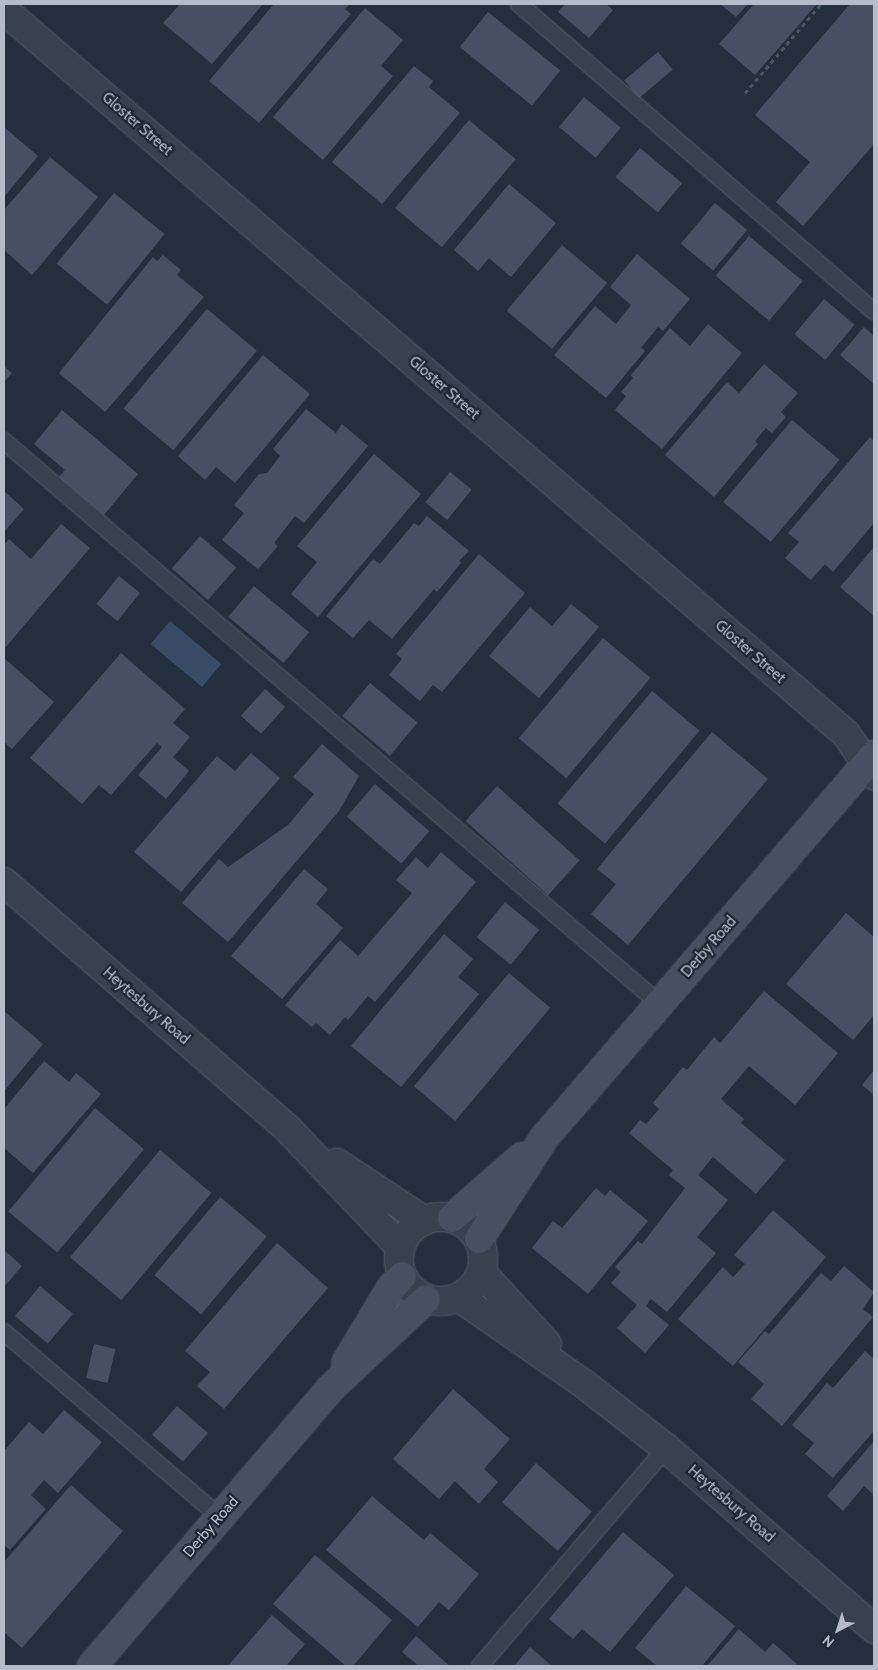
<!DOCTYPE html>
<html>
<head>
<meta charset="utf-8">
<style>
  body { margin:0 }
  #map { position:relative; width:878px; height:1670px; overflow:hidden; background:#242f3e; font-family:Cabin,sans-serif }
  div>[style] { position:absolute }
  [style*='--x'] { left:calc(var(--x)*1px); top:calc(var(--y)*1px); width:calc(var(--w)*1px); rotate:calc(var(--a)*1deg) }
  .water>* { inset:0; background:#394c67; transform-origin:0 0 }
  .building>* { inset:0; background:#455162; transform-origin:0 0 }
  .path>* { height:3px; margin-top:-1.5px; transform-origin:0; background:repeating-linear-gradient(90deg,#44595c 0 4px,transparent 0 8px) }
  .roads { filter:drop-shadow(0 0 1px #565f6c) drop-shadow(0 0 1px #565f6c) }
  .lane>* { height:16px; margin:-8px; padding:0 8px; transform-origin:8px; border-radius:8px; background:#38414e }
  .street>* { height:28px; margin:-14px; padding:0 14px; transform-origin:14px; border-radius:14px; background:#38414e }
  .street>.ring { margin:-14px; padding:0; box-sizing:content-box; background:none; border:28px solid #38414e; border-radius:50% }
  .secondary>* { height:28px; margin:-14px; padding:0 14px; transform-origin:14px; border-radius:14px; background:#465061 }
  span { translate:-50% -50%; white-space:nowrap; text-align:center; line-height:1.15; -webkit-text-stroke:4.5px #1d2633; paint-order:stroke }
  .street-label { font-size:15px; color:#b4bcc9 }
  .frame { position:absolute; inset:0; border:5px solid #b4bcc9; pointer-events:none }
  .north { position:absolute; left:813px; top:1605px; width:50px; height:50px; -webkit-text-stroke:4px #1d2633; paint-order:stroke; rotate:220deg; font-size:14px; font-weight:700; line-height:20px; text-align:center; color:#b4bcc9 }
  .north::after { content:''; display:block; margin:auto; width:18px; height:22px; background:#b4bcc9; clip-path:polygon(50% 0,100% 100%,50% 72%,0 100%) }
</style>
</head>
<body>
<div id="map">
  <div class="water">
    <i style="left:170px;top:621px;width:67px;height:30px;rotate:40deg"></i>
  </div>
  <div class="building">
    <i style="clip-path:polygon(180px 4px,263px 4px,212px 64px,163px 23px)"></i>
    <i style="clip-path:polygon(274px 4px,350px 4px,345px 9px,351px 14px,259px 123px,209px 81px)"></i>
    <i style="clip-path:polygon(565px 4px,606px 4px,613px 10px,589px 38px,558px 12px)"></i>
    <i style="clip-path:polygon(720px 4px,748px 4px,736px 17px)"></i>
    <i style="clip-path:polygon(754px 4px,817px 4px,755px 75px,719px 44px)"></i>
    <i style="clip-path:polygon(850px 4px,874px 4px,874px 144px,803px 226px,776px 202px,810px 162px,755px 115px)"></i>
    <i style="clip-path:polygon(365px 8px,403px 40px,381px 66px,393px 76px,323px 160px,273px 117px)"></i>
    <i style="left:488px;top:12px;width:93px;height:45px;rotate:39deg"></i>
    <i style="left:658px;top:52px;width:23px;height:44px;rotate:50deg"></i>
    <i style="clip-path:polygon(414px 66px,433px 81px,429px 87px,460px 113px,382px 204px,332px 162px)"></i>
    <i style="left:584px;top:97px;width:48px;height:39px;rotate:40deg"></i>
    <i style="left:469px;top:120px;width:61px;height:115px;rotate:40deg"></i>
    <i style="clip-path:polygon(4px 127px,38px 156px,4px 197px)"></i>
    <i style="left:640px;top:148px;width:55px;height:38px;rotate:40deg"></i>
    <i style="clip-path:polygon(50px 157px,98px 197px,32px 275px,4px 250px,4px 210px)"></i>
    <i style="clip-path:polygon(509px 184px,556px 223px,511px 277px,489px 258px,478px 271px,454px 250px)"></i>
    <i style="left:114px;top:193px;width:65px;height:91px;rotate:39deg"></i>
    <i style="left:715px;top:203px;width:42px;height:53px;rotate:40deg"></i>
    <i style="left:749px;top:236px;width:70px;height:52px;rotate:40deg"></i>
    <i style="left:562px;top:245px;width:59px;height:86px;rotate:40deg"></i>
    <i style="clip-path:polygon(637px 254px,690px 299px,663px 331px,658px 327px,641px 348px,645px 351px,606px 398px,554px 355px,595px 306px,616px 324px,631px 305px,610px 287px)"></i>
    <i style="clip-path:polygon(163px 255px,181px 270px,177px 275px,204px 297px,105px 412px,59px 373px,153px 257px,157px 261px)"></i>
    <i style="left:824px;top:299px;width:40px;height:46px;rotate:40deg"></i>
    <i style="left:207px;top:309px;width:65px;height:130px;rotate:40deg"></i>
    <i style="clip-path:polygon(708px 324px,742px 353px,662px 449px,615px 410px,626px 396px,621px 392px,633px 378px,631px 375px,670px 328px,690px 346px)"></i>
    <i style="clip-path:polygon(864px 327px,874px 336px,874px 384px,840px 355px)"></i>
    <i style="clip-path:polygon(263px 355px,310px 394px,235px 483px,216px 467px,205px 480px,178px 456px)"></i>
    <i style="clip-path:polygon(764px 364px,798px 393px,781px 412px,786px 417px,772px 433px,766px 428px,755px 441px,758px 444px,714px 497px,665px 455px,727px 382px,739px 393px)"></i>
    <i style="clip-path:polygon(4px 366px,12px 373px,4px 382px)"></i>
    <i style="clip-path:polygon(306px 409px,336px 433px,342px 424px,368px 446px,304px 523px,295px 516px,274px 543px,278px 546px,258px 569px,222px 540px,244px 513px,234px 505px,259px 474px,267px 473px,280px 456px,273px 449px)"></i>
    <i style="clip-path:polygon(62px 410px,138px 474px,104px 515px,59px 477px,65px 470px,34px 444px)"></i>
    <i style="left:792px;top:420px;width:62px;height:107px;rotate:40deg"></i>
    <i style="clip-path:polygon(870px 437px,874px 441px,874px 523px,833px 572px,825px 564px,811px 580px,785px 558px,799px 542px,788px 533px)"></i>
    <i style="clip-path:polygon(374px 454px,421px 494px,318px 617px,291px 594px,317px 562px,297px 546px)"></i>
    <i style="left:450px;top:472px;width:28px;height:39px;rotate:39deg"></i>
    <i style="clip-path:polygon(4px 491px,24px 509px,4px 532px)"></i>
    <i style="clip-path:polygon(427px 516px,469px 551px,459px 561px,461px 563px,437px 592px,434px 589px,392px 639px,369px 620px,353px 638px,326px 616px,373px 559px,380px 564px,414px 523px,419px 526px)"></i>
    <i style="clip-path:polygon(61px 524px,90px 548px,4px 649px,4px 545px,9px 539px,31px 559px)"></i>
    <i style="left:200px;top:536px;width:48px;height:43px;rotate:41deg"></i>
    <i style="clip-path:polygon(874px 547px,874px 616px,840px 587px)"></i>
    <i style="clip-path:polygon(479px 554px,525px 593px,442px 692px,433px 685px,420px 701px,389px 675px,402px 659px,396px 654px)"></i>
    <i style="left:119px;top:576px;width:27px;height:36px;rotate:39deg"></i>
    <i style="left:254px;top:586px;width:72px;height:40px;rotate:40deg"></i>
    <i style="clip-path:polygon(571px 604px,599px 627px,539px 698px,489px 656px,530px 607px,552px 626px)"></i>
    <i style="left:603px;top:638px;width:62px;height:131px;rotate:40deg"></i>
    <i style="clip-path:polygon(121px 653px,185px 709px,173px 723px,190px 737px,173px 757px,189px 771px,166px 799px,138px 775px,162px 747px,157px 743px,111px 795px,99px 785px,82px 804px,30px 758px)"></i>
    <i style="clip-path:polygon(4px 658px,54px 702px,12px 749px,4px 742px)"></i>
    <i style="left:370px;top:683px;width:62px;height:43px;rotate:40deg"></i>
    <i style="left:265px;top:689px;width:27px;height:36px;rotate:42deg"></i>
    <i style="left:652px;top:691px;width:62px;height:147px;rotate:40deg"></i>
    <i style="clip-path:polygon(712px 732px,768px 779px,628px 945px,591px 914px,616px 884px,597px 869px)"></i>
    <i style="clip-path:polygon(322px 744px,359px 776px,339px 811px,228px 942px,182px 903px,219px 859px,228px 867px,288px 825px,314px 794px,293px 777px)"></i>
    <i style="clip-path:polygon(251px 753px,280px 778px,181px 892px,134px 852px,217px 756px,235px 771px)"></i>
    <i style="left:375px;top:784px;width:72px;height:43px;rotate:41deg"></i>
    <i style="left:497px;top:786px;width:111px;height:47px;rotate:42deg"></i>
    <i style="clip-path:polygon(441px 852px,476px 882px,375px 1002px,368px 996px,348px 1020px,345px 1017px,330px 1035px,316px 1023px,312px 1027px,285px 1005px,340px 940px,358px 956px,412px 893px,396px 880px,416px 857px,428px 868px)"></i>
    <i style="clip-path:polygon(304px 869px,328px 889px,316px 904px,343px 928px,282px 999px,231px 956px)"></i>
    <i style="left:505px;top:902px;width:44px;height:45px;rotate:39deg"></i>
    <i style="clip-path:polygon(846px 913px,874px 937px,874px 1015px,853px 1040px,786px 984px)"></i>
    <i style="clip-path:polygon(444px 934px,473px 959px,458px 977px,479px 994px,401px 1087px,351px 1046px)"></i>
    <i style="left:509px;top:973px;width:54px;height:148px;rotate:40deg"></i>
    <i style="clip-path:polygon(764px 991px,838px 1053px,795px 1105px,749px 1066px,721px 1099px,744px 1119px,741px 1123px,785px 1160px,756px 1194px,713px 1157px,698px 1175px,728px 1200px,697px 1237px,716px 1253px,667px 1312px,651px 1299px,646px 1306px,669px 1325px,645px 1353px,617px 1328px,637px 1305px,611px 1283px,621px 1272px,615px 1267px,638px 1241px,642px 1244px,685px 1188px,669px 1175px,673px 1170px,629px 1133px,640px 1120px,646px 1124px,659px 1109px,653px 1103px,683px 1067px,687px 1070px,714px 1037px,720px 1043px)"></i>
    <i style="clip-path:polygon(4px 1011px,43px 1044px,4px 1091px)"></i>
    <i style="clip-path:polygon(44px 1061px,69px 1082px,76px 1073px,101px 1094px,33px 1173px,4px 1148px,4px 1109px)"></i>
    <i style="clip-path:polygon(874px 1070px,874px 1095px,862px 1085px)"></i>
    <i style="left:95px;top:1108px;width:64px;height:135px;rotate:40deg"></i>
    <i style="left:160px;top:1150px;width:67px;height:140px;rotate:40deg"></i>
    <i style="clip-path:polygon(596px 1188px,605px 1196px,610px 1190px,648px 1221px,588px 1294px,532px 1248px,553px 1221px,562px 1228px)"></i>
    <i style="left:220px;top:1197px;width:61px;height:102px;rotate:40deg"></i>
    <i style="clip-path:polygon(773px 1210px,826px 1257px,733px 1366px,678px 1319px,723px 1267px,733px 1277px,745px 1264px,734px 1255px)"></i>
    <i style="clip-path:polygon(277px 1243px,328px 1288px,224px 1409px,197px 1386px,210px 1372px,185px 1351px)"></i>
    <i style="clip-path:polygon(4px 1250px,22px 1266px,4px 1287px)"></i>
    <i style="clip-path:polygon(844px 1266px,874px 1292px,863px 1309px,873px 1317px,782px 1426px,751px 1399px,764px 1384px,738px 1362px,765px 1331px,769px 1334px,821px 1273px,831px 1281px)"></i>
    <i style="left:40px;top:1286px;width:43px;height:39px;rotate:40deg"></i>
    <i style="left:94px;top:1344px;width:22px;height:35px;rotate:13deg"></i>
    <i style="clip-path:polygon(865px 1351px,874px 1359px,874px 1431px,833px 1478px,805px 1454px,814px 1443px,792px 1425px,827px 1383px,833px 1388px)"></i>
    <i style="clip-path:polygon(453px 1389px,510px 1439px,484px 1469px,498px 1482px,479px 1504px,455px 1481px,439px 1499px,393px 1459px)"></i>
    <i style="left:177px;top:1406px;width:41px;height:38px;rotate:41deg"></i>
    <i style="clip-path:polygon(64px 1410px,102px 1442px,58px 1493px,44px 1480px,31px 1495px,46px 1509px,10px 1550px,4px 1545px,4px 1451px,29px 1422px,43px 1434px)"></i>
    <i style="clip-path:polygon(874px 1441px,874px 1495px,864px 1486px,843px 1511px,827px 1496px)"></i>
    <i style="left:536px;top:1463px;width:74px;height:52px;rotate:41deg"></i>
    <i style="clip-path:polygon(71px 1485px,123px 1531px,22px 1648px,4px 1632px,4px 1562px)"></i>
    <i style="clip-path:polygon(372px 1496px,424px 1540px,430px 1533px,479px 1574px,449px 1610px,439px 1602px,418px 1627px,326px 1550px)"></i>
    <i style="clip-path:polygon(623px 1532px,674px 1575px,610px 1652px,582px 1629px,573px 1639px,549px 1619px)"></i>
    <i style="clip-path:polygon(315px 1555px,392px 1620px,353px 1666px,346px 1666px,273px 1604px)"></i>
    <i style="clip-path:polygon(686px 1586px,735px 1626px,702px 1666px,657px 1666px,635px 1648px)"></i>
    <i style="clip-path:polygon(272px 1615px,305px 1644px,286px 1666px,228px 1666px)"></i>
    <i style="clip-path:polygon(739px 1629px,765px 1652px,773px 1643px,797px 1664px,795px 1666px,707px 1666px)"></i>
    <i style="clip-path:polygon(416px 1636px,450px 1666px,419px 1666px,402px 1652px)"></i>
    <i style="clip-path:polygon(530px 1647px,552px 1666px,514px 1666px)"></i>
  </div>
  <div class="path">
    <i style="--x:745;--y:93;--w:117;--a:-49.5"></i>
  </div>
  <div class="roads">
    <div class="lane">
      <i style="--x:519;--y:4;--w:469;--a:40.9"></i>
      <i style="--x:4;--y:441;--w:864;--a:40.64"></i>
      <i style="--x:4;--y:1332;--w:284;--a:40.6"></i>
      <i style="--x:480;--y:1666;--w:287;--a:-49.5"></i>
    </div>
    <div class="street">
      <i style="--x:4;--y:10;--w:1110;--a:40.69"></i>
      <i style="--x:846;--y:734;--w:50;--a:55.7"></i>
      <i style="--x:4;--y:882;--w:376;--a:41"></i>
      <i style="--x:288;--y:1129;--w:163;--a:46.5"></i>
      <i style="--x:337;--y:1163;--w:103;--a:33.5"></i>
      <i class="ring" style="left:399px;top:1217px;width:56px;height:56px"></i>
      <i style="--x:482;--y:1273;--w:96;--a:47.5"></i>
      <i style="--x:460;--y:1298;--w:151;--a:34.7"></i>
      <i style="--x:584;--y:1384;--w:104;--a:38"></i>
      <i style="--x:666;--y:1448;--w:276;--a:41"></i>
    </div>
    <div class="secondary">
      <i style="--x:452;--y:1218;--w:93;--a:-41.1"></i>
      <i style="--x:479;--y:1239;--w:120;--a:-57.2"></i>
      <i style="--x:544;--y:1138;--w:506;--a:-49.25"></i>
      <i style="--x:346;--y:1363;--w:87;--a:-59"></i>
      <i style="--x:391;--y:1288;--w:16;--a:-47"></i>
      <i style="--x:92;--y:1666;--w:367;--a:-49.3"></i>
      <i style="--x:331;--y:1388;--w:130;--a:-43.1"></i>
    </div>
  </div>
  <div class="street-label">
    <span style="left:137px;top:124px;rotate:41deg">Gloster Street</span>
    <span style="left:444px;top:388px;rotate:41deg">Gloster Street</span>
    <span style="left:750px;top:652px;rotate:41deg">Gloster Street</span>
    <span style="left:709px;top:947px;rotate:-49deg">Derby Road</span>
    <span style="left:146px;top:1006px;rotate:41deg">Heytesbury Road</span>
    <span style="left:731px;top:1504px;rotate:41deg">Heytesbury Road</span>
    <span style="left:211px;top:1527px;rotate:-49deg">Derby Road</span>
  </div>
  <div class="frame"></div>
  <div class="north">N</div>
</div>
</body>
</html>
